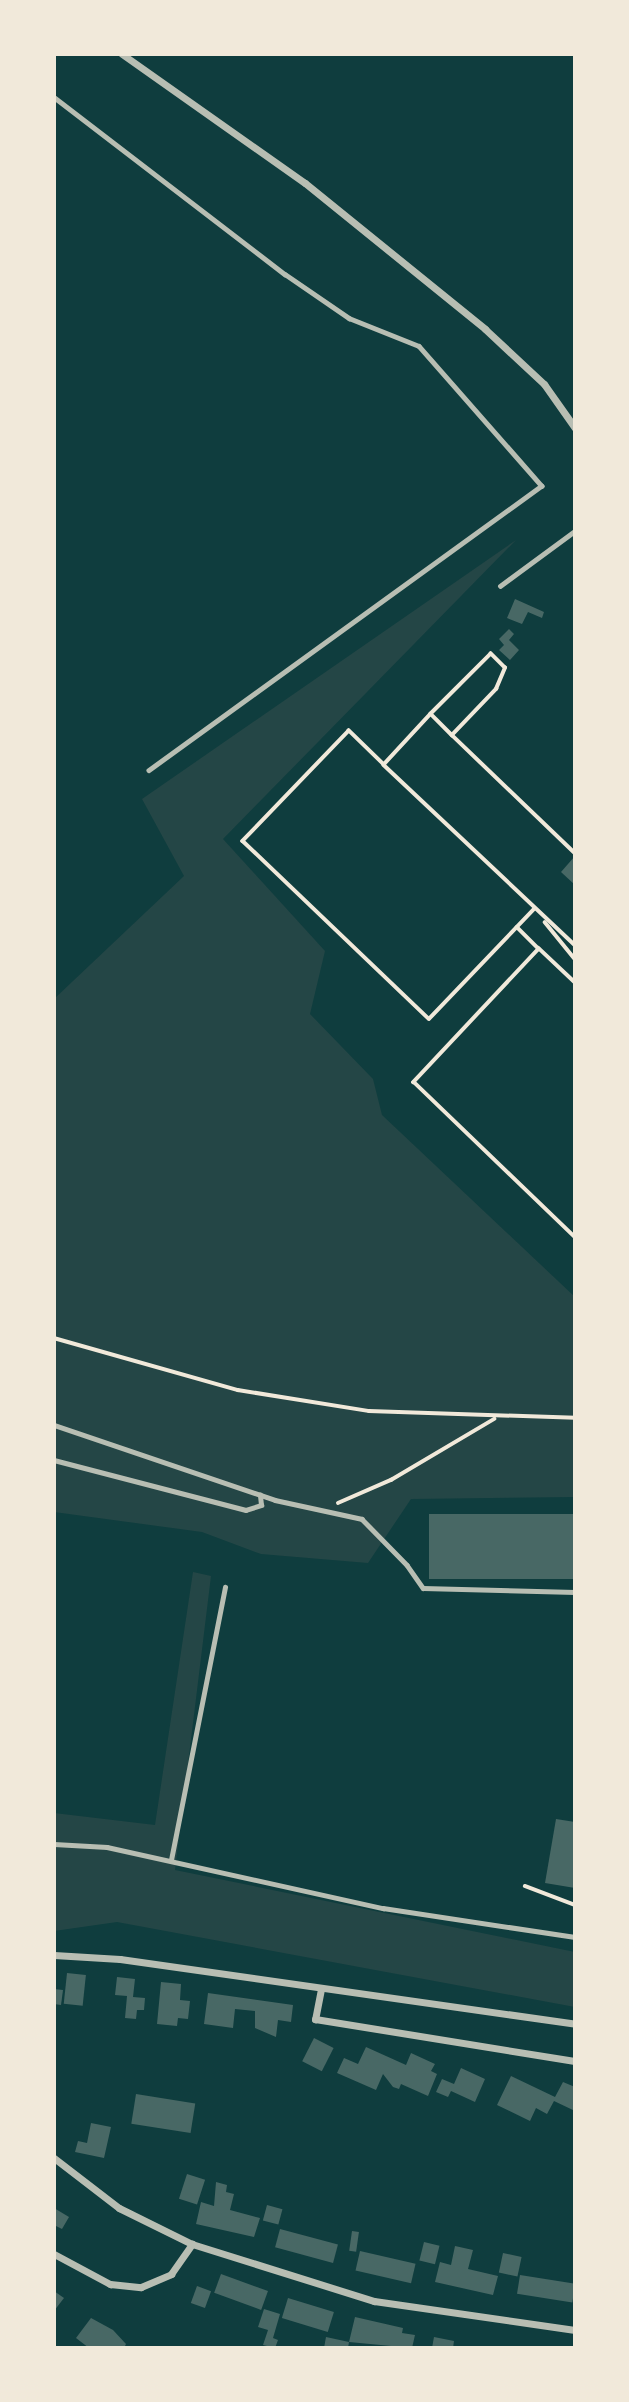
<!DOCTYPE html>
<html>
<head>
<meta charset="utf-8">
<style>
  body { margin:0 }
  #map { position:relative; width:629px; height:2402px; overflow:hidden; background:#0f3d3e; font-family:Signika,sans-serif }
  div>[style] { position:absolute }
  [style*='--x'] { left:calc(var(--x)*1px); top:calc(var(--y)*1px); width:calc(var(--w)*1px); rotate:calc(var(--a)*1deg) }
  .green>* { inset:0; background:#244646 }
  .building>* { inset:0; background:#486865; transform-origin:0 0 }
  .path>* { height:3.5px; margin:-1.75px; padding:0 1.75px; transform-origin:1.75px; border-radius:1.75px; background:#f1e9da }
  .service>* { height:4.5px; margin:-2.25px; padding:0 2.25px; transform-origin:2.25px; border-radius:2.25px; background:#b8beb3 }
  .minor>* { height:7px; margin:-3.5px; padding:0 3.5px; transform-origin:3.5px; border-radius:3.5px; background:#b8beb3 }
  span { translate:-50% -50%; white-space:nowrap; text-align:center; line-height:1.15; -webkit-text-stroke:7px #f1e9da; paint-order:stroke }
  .frame { position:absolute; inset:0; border:56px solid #f1e9da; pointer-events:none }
</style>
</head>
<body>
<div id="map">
  <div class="green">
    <i style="clip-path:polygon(516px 540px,223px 839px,325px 951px,310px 1014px,373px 1079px,382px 1115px,575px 1297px,575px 1497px,411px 1499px,368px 1563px,261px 1554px,202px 1532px,54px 1512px,54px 999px,184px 876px,142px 799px)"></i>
    <i style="clip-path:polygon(193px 1572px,211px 1576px,175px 1870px,575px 1952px,575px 2007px,117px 1922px,54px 1931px,54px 1813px,155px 1825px)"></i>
  </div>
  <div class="building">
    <i style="clip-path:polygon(515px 599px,544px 612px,542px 618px,528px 612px,522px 624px,507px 618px)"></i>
    <i style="clip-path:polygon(509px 629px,514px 634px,509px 640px,519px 650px,510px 660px,499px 650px,504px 645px,499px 639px)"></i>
    <i style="clip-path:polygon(575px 856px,575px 885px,561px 872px)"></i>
    <i style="left:575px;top:1514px;width:65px;height:146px;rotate:90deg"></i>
    <i style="clip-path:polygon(556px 1819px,575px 1822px,575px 1888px,545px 1883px)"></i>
    <i style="left:67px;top:1973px;width:19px;height:31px;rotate:6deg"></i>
    <i style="clip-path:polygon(117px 1977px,135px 1979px,133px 1997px,145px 1998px,144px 2010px,137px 2010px,136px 2019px,125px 2018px,127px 1996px,115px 1995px)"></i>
    <i style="clip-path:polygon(161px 1982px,181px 1984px,180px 2000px,190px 2001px,188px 2019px,178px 2018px,177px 2026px,157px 2024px)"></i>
    <i style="clip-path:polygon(54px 1989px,63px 1990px,61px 2005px,54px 2004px)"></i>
    <i style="clip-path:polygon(208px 1993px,293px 2005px,291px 2022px,278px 2020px,276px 2037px,255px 2028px,255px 2011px,235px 2009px,233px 2028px,204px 2024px)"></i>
    <i style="left:314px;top:2038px;width:22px;height:26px;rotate:27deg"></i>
    <i style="clip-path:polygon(366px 2047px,406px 2065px,411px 2053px,435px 2064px,431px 2071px,437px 2074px,428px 2096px,401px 2084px,399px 2089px,393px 2087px,383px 2074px,376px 2090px,337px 2073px,344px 2058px,358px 2064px)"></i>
    <i style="clip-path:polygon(461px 2068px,485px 2079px,475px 2102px,451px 2091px,448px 2097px,436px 2092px,442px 2079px,454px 2084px)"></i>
    <i style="clip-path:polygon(511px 2076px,555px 2097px,563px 2082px,575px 2087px,575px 2111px,554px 2101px,547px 2114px,536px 2108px,530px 2121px,497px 2105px)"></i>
    <i style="left:136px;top:2094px;width:60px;height:30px;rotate:9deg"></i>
    <i style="clip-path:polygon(91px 2123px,111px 2127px,104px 2158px,75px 2152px,78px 2141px,87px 2143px)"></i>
    <i style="left:187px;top:2174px;width:19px;height:26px;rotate:18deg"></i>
    <i style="clip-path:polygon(216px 2182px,227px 2185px,226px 2192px,234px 2194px,230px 2210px,260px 2218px,254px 2237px,196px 2224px,201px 2202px,214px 2206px)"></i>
    <i style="left:267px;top:2205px;width:16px;height:16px;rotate:15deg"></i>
    <i style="clip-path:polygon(54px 2208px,69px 2217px,62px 2229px,54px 2225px)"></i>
    <i style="left:280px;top:2229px;width:60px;height:19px;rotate:15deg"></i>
    <i style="left:352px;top:2231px;width:7px;height:20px;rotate:8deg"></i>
    <i style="left:424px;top:2242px;width:16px;height:19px;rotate:14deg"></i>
    <i style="clip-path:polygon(455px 2246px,473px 2250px,468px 2269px,498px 2276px,493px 2295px,435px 2282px,440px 2262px,451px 2265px)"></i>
    <i style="left:360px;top:2251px;width:57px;height:20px;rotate:13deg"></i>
    <i style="left:503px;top:2253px;width:19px;height:20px;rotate:12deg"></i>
    <i style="left:221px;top:2274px;width:50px;height:20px;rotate:20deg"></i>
    <i style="left:520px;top:2275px;width:56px;height:19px;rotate:9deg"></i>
    <i style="left:197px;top:2286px;width:15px;height:18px;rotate:20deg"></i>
    <i style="clip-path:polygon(54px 2291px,64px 2298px,54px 2311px)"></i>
    <i style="left:288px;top:2298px;width:48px;height:21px;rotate:17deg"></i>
    <i style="clip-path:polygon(264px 2309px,280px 2314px,273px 2338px,278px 2340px,275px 2348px,263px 2345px,268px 2330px,258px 2327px)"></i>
    <i style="clip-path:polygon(355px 2317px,403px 2328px,402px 2333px,415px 2335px,412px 2348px,349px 2342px)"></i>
    <i style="clip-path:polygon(91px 2318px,113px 2330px,126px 2344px,124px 2348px,89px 2348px,76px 2338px)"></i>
    <i style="clip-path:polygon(326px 2337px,349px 2342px,348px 2348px,324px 2348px)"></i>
    <i style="clip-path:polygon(434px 2337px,454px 2341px,453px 2348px,432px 2348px)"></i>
  </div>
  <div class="path">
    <i style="--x:431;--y:714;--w:69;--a:132.7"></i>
    <i style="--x:384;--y:765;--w:262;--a:43.3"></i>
    <i style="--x:452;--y:735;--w:64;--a:-46.3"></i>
    <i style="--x:496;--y:689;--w:23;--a:-67"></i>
    <i style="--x:505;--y:668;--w:20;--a:-135"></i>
    <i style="--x:491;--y:654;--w:85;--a:135"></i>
    <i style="--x:431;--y:714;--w:30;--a:45"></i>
    <i style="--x:452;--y:735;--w:170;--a:43.8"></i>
    <i style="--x:384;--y:765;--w:49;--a:-135.8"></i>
    <i style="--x:349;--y:731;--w:153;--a:133.9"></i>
    <i style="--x:243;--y:841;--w:257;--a:43.7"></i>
    <i style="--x:429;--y:1019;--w:152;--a:-46.3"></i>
    <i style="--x:545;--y:922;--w:48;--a:51"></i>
    <i style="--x:517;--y:927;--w:31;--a:45"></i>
    <i style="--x:575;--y:983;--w:50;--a:-136.6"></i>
    <i style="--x:539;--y:949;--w:183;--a:133.2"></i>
    <i style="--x:414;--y:1082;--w:223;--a:43.9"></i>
    <i style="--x:54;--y:1338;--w:191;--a:15.8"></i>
    <i style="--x:238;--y:1390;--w:133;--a:9.1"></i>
    <i style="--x:369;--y:1411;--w:206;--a:1.9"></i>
    <i style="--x:338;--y:1503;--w:58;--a:-23.5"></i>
    <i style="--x:391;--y:1480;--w:120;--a:-30.6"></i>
    <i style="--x:525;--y:1886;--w:53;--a:20.8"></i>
  </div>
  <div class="service">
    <i style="--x:54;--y:97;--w:291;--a:37.5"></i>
    <i style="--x:285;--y:274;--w:78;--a:34.5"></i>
    <i style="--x:349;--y:318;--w:75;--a:21.8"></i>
    <i style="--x:419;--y:346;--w:186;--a:48.7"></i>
    <i style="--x:542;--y:486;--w:485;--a:144.1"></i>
    <i style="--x:500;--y:586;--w:93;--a:-36.3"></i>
    <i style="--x:54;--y:1425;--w:233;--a:18.7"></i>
    <i style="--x:275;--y:1500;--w:89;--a:12.3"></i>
    <i style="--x:362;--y:1519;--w:64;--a:45.6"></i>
    <i style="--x:407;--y:1565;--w:28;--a:55"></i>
    <i style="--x:423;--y:1588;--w:152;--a:1.5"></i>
    <i style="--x:54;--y:1460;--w:198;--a:14.6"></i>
    <i style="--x:246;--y:1510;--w:16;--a:-18"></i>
    <i style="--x:261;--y:1505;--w:10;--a:-96"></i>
    <i style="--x:54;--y:1844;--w:53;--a:3.2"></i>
    <i style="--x:107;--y:1847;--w:283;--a:12.5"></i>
    <i style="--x:383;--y:1908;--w:194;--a:8.6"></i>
    <i style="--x:171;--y:1860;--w:278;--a:-78.8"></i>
  </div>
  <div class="minor">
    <i style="--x:122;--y:54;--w:224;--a:35.2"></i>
    <i style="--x:305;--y:183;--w:232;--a:39"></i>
    <i style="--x:485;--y:329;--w:81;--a:43"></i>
    <i style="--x:544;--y:384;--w:54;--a:54.8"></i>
    <i style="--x:54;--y:1955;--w:66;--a:3.5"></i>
    <i style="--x:120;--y:1959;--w:460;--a:8.1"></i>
    <i style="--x:321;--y:1989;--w:31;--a:101"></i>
    <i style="--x:315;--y:2019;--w:263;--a:9.2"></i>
    <i style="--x:54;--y:2158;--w:82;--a:37.6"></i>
    <i style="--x:119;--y:2208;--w:81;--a:26.3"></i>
    <i style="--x:192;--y:2244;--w:191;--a:17.4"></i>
    <i style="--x:374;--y:2301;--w:203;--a:8.2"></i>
    <i style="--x:54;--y:2254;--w:64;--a:28.2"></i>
    <i style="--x:110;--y:2284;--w:31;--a:6"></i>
    <i style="--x:141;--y:2287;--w:33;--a:-23"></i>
    <i style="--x:171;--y:2274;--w:37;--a:-55"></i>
  </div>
  <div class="frame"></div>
</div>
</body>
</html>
